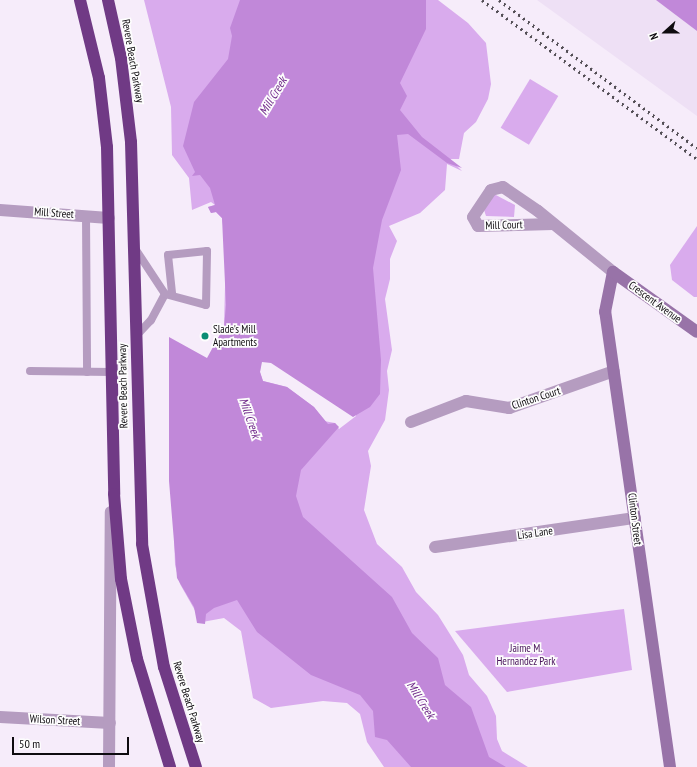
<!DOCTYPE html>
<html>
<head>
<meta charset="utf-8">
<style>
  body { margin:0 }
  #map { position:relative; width:697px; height:767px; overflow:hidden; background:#f6ecfa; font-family:"PT Sans Narrow",sans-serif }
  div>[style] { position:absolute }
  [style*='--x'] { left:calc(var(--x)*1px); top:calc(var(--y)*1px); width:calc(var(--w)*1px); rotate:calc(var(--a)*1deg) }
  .built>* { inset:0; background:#eee0f5 }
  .green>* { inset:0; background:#d9abed; transform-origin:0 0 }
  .water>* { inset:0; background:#c188d9 }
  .lane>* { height:8px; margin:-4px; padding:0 4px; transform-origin:4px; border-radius:4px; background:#b59cc0 }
  .street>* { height:12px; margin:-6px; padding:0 6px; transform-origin:6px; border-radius:6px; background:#b59cc0 }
  .secondary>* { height:12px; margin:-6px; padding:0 6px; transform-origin:6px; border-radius:6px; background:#9873a8 }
  .highway>* { height:12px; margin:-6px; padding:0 6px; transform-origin:6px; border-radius:6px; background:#703a85 }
  .rail>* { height:3px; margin-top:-1.5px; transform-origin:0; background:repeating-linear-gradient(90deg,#534e55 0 2px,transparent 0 6px) }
  .dots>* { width:11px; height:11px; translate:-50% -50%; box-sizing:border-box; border:2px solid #fdfdfd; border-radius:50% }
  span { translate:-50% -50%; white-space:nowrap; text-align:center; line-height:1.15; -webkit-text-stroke:3.5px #fdfdfd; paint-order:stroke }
  .street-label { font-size:11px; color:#0e0b0f }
  .poi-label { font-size:11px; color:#0e0b0f }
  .left { translate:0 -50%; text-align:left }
  .park-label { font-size:11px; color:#461059 }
  .water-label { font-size:12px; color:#6f2989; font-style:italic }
  .north { position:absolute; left:645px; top:12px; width:40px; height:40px; -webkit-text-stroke:3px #fdfdfd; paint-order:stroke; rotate:249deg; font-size:11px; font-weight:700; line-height:16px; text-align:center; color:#0e0b0f }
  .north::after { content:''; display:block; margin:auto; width:14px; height:18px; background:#0e0b0f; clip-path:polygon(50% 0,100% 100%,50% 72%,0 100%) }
  .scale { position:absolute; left:12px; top:737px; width:117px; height:18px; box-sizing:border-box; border:2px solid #0e0b0f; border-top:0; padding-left:5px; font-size:12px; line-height:14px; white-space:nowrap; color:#0e0b0f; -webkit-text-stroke:3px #fdfdfd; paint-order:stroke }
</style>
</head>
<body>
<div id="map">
  <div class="built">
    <i style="clip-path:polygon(537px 0,697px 0,697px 116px)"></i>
  </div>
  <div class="green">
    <i style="clip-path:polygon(144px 0,311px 0,248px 262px,224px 327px,226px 246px,222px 218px,216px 212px,211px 213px,208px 207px,215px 205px,211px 202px,192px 210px,189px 178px,172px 155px,171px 107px)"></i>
    <i style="clip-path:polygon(360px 0,438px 0,468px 23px,486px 43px,491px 84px,488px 99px,476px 122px,464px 133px,459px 159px,450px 159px,462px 171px,447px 164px,445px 190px,420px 213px,389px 226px,397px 241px,390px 259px,390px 279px,385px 299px,392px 350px,387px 371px,389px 390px,385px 420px,368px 451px,371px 466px,364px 510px,377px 544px,402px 567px,416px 592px,438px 615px,463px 655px,469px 675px,487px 696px,496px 716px,497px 739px,502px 751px,528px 767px,476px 767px,306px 554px,251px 373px,261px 362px,260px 372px,263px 381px,287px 387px,314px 407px,324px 421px,335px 423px,339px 429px,356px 416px)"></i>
    <i style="left:530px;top:79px;width:33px;height:57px;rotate:31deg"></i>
    <i style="clip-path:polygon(494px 194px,515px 205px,514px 217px,486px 216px,484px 210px)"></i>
    <i style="clip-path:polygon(697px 226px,697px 297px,694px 297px,672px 280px,670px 265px)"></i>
    <i style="clip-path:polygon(174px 535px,448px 767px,384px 767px,367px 742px,360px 714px,347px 703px,323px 701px,271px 708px,253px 698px,241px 631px,224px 618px,197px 623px,197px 614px,180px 584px,175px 565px)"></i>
    <i style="clip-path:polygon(624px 609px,632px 670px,507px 692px,455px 631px)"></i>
  </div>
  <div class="water">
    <i style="clip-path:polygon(240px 0,426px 0,426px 29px,400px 83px,407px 96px,400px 110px,422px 137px,462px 168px,447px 163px,408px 134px,397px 135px,401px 170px,382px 220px,373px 268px,381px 360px,380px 394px,370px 407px,353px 417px,271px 363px,262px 362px,260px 372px,263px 381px,287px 387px,314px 407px,328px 424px,335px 423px,339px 427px,301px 470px,296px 496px,303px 517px,392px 597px,412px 633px,438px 658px,445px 685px,471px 707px,489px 757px,506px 767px,411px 767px,387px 740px,375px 737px,373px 711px,360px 695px,311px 675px,257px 632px,237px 600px,214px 608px,206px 614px,205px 624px,197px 623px,194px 607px,177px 578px,169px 481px,169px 337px,207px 358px,224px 327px,226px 305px,222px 218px,216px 212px,211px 213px,208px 207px,215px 205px,210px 188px,200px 175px,192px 176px,195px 172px,183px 146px,194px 102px,228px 59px,232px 36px,230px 28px)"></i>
    <i style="clip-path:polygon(656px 0,697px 0,697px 31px)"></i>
  </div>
  <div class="lane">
    <i style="--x:86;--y:216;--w:156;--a:89.6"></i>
    <i style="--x:134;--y:247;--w:56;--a:56.6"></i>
    <i style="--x:165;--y:294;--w:30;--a:118"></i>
    <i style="--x:151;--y:320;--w:22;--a:133"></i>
    <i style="--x:165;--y:294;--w:42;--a:15"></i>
    <i style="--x:206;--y:305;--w:54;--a:-88.9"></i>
    <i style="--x:207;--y:251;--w:39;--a:174"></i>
    <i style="--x:168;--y:255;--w:39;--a:84"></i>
    <i style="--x:30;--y:371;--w:82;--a:0.7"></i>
  </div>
  <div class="street">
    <i style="--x:0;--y:210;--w:109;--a:4.2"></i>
    <i style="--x:553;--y:224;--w:75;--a:178.5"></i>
    <i style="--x:478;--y:226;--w:10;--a:-119"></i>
    <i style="--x:473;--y:217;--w:32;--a:-56"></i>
    <i style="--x:491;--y:190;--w:12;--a:-14"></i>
    <i style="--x:503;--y:187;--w:42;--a:34.4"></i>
    <i style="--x:538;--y:211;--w:97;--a:39.1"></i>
    <i style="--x:411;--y:422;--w:59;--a:-20.9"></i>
    <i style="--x:466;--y:401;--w:44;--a:9.2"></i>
    <i style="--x:509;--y:408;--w:111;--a:-19.4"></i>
    <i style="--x:435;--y:547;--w:202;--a:-8.3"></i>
    <i style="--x:0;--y:717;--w:110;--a:3.1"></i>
    <i style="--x:109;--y:767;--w:255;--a:-89.6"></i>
  </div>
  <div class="secondary">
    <i style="--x:670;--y:767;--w:460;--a:-98.1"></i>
    <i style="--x:605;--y:312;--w:41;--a:-78.7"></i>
    <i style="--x:613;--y:272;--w:103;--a:35.5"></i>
  </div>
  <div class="highway">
    <i style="--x:80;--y:0;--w:80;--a:76.3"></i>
    <i style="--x:99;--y:78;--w:69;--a:83.4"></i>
    <i style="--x:107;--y:147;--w:347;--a:88.8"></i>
    <i style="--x:114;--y:494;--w:85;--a:85.3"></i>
    <i style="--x:121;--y:579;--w:82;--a:78.7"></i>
    <i style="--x:137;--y:659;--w:113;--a:73"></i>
    <i style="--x:108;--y:0;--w:59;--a:77.4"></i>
    <i style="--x:121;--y:58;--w:85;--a:83.2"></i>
    <i style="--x:131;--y:142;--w:402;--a:88.4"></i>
    <i style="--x:142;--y:544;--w:125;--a:79.9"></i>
    <i style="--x:164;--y:667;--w:105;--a:72.3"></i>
  </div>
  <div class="rail">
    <i style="--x:482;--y:0;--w:267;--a:36.5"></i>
    <i style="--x:499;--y:0;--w:247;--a:36.8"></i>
  </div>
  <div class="dots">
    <i style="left:205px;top:336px;background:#0a8e74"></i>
  </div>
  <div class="street-label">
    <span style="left:133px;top:61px;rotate:80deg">Revere Beach Parkway</span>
    <span style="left:54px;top:213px;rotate:4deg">Mill Street</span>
    <span style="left:504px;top:225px;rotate:-2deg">Mill Court</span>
    <span style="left:655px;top:302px;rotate:36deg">Crescent Avenue</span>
    <span style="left:123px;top:386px;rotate:-91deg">Revere Beach Parkway</span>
    <span style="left:536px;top:398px;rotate:-18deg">Clinton Court</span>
    <span style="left:635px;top:519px;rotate:83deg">Clinton Street</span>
    <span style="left:535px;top:533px;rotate:-8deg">Lisa Lane</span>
    <span style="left:189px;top:702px;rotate:73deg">Revere Beach Parkway</span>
    <span style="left:55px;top:720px;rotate:3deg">Wilson Street</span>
  </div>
  <div class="poi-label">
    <span class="left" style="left:213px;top:336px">Slade's Mill<br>Apartments</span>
  </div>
  <div class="park-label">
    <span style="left:526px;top:655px">Jaime M.<br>Hernandez Park</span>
  </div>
  <div class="water-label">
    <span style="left:273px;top:96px;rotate:-59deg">Mill Creek</span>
    <span style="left:250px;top:418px;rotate:71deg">Mill Creek</span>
    <span style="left:421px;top:700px;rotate:58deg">Mill Creek</span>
  </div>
  <div class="north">N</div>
  <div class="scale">50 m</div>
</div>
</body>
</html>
